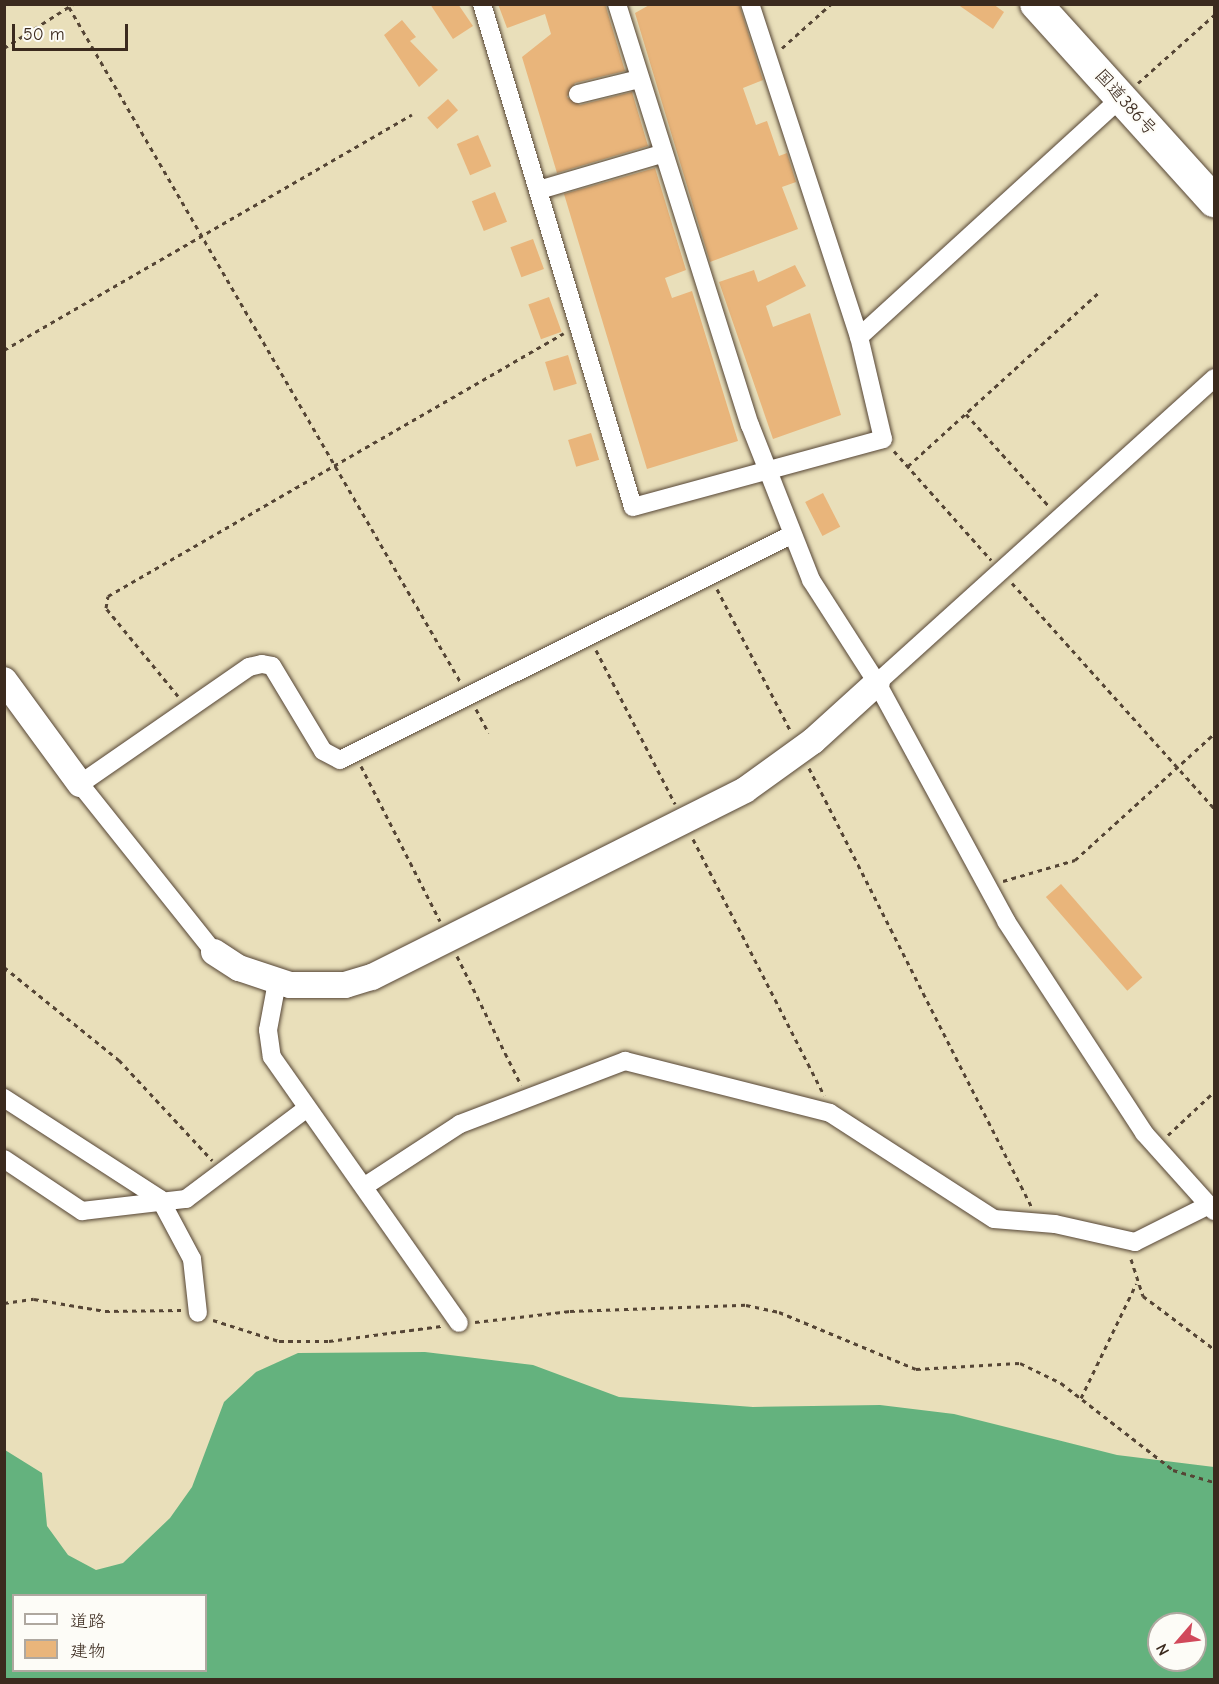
<!DOCTYPE html>
<html>
<head>
<meta charset="utf-8">
<style>
  body { margin:0 }
  #map { position:relative; width:1219px; height:1684px; overflow:hidden; background:#e9dfba; font-family:"Comic Neue","Klee One",sans-serif }
  div>[style] { position:absolute }
  [style*='--x'] { left:calc(var(--x)*1px); top:calc(var(--y)*1px); width:calc(var(--w)*1px); rotate:calc(var(--a)*1deg) }
  .forest>* { inset:0; background:#64b27e }
  .building>* { inset:0; background:#e9b57b; transform-origin:0 0 }
  .path>* { height:3px; margin-top:-1.5px; transform-origin:0; background:repeating-linear-gradient(90deg,#554535 0 4.5px,transparent 0 9px) }
  .roads { filter:drop-shadow(0 0 2px #554535) drop-shadow(0 0 2px #554535) }
  .street>* { height:18px; margin:-9px; padding:0 9px; transform-origin:9px; border-radius:9px; background:#fff }
  .secondary>* { height:26px; margin:-13px; padding:0 13px; transform-origin:13px; border-radius:13px; background:#fff }
  .highway>* { height:32px; margin:-16px; padding:0 16px; transform-origin:16px; border-radius:16px; background:#fff }
  span { translate:-50% -50%; white-space:nowrap; text-align:center; line-height:1.15; -webkit-text-stroke:4.5px #fdfcf7; paint-order:stroke }
  .street-label { font-size:18px; color:#3b2a1e }
  .frame { position:absolute; inset:0; border:6px solid #3b2a1e; pointer-events:none }
  .legend { position:absolute; left:12px; top:1594px; width:195px; height:78px; box-sizing:border-box; background:#fdfcf7; border:2px solid #afa8a0; margin:0; padding:8px 10px; list-style:none; font-size:18px; color:#3b2a1e }
  .legend li { display:flex; align-items:center; gap:12px; height:30px }
  .legend b { width:30px; border:2px solid #afa8a0 }
  .north { position:absolute; left:1147px; top:1612px; width:60px; height:60px; box-sizing:border-box; background:#fdfcf7; border:2px solid #afa8a0; border-radius:50%; rotate:242deg; font-size:16px; font-weight:700; line-height:24px; text-align:center; color:#3b2a1e }
  .north::after { content:''; display:block; margin:auto; width:21px; height:27px; background:#d1495b; clip-path:polygon(50% 0,100% 100%,50% 72%,0 100%) }
  .scale { position:absolute; left:12px; top:24px; width:116px; height:27px; box-sizing:border-box; border:3px solid #3b2a1e; border-top:0; padding-left:8px; font-size:18px; line-height:21px; white-space:nowrap; color:#3b2a1e; -webkit-text-stroke:4px #fdfcf7; paint-order:stroke }
</style>
</head>
<body>
<div id="map">
  <div class="forest">
    <i style="clip-path:polygon(evenodd,425px 1352px,533px 1365px,619px 1397px,753px 1407px,880px 1405px,954px 1414px,1117px 1455px,1214px 1467px,1214px 1679px,5px 1679px,5px 1450px,42px 1473px,47px 1526px,68px 1555px,96px 1570px,123px 1563px,170px 1518px,192px 1487px,224px 1402px,256px 1372px,298px 1353px,425px 1352px,14px 1596px,206px 1596px,206px 1670px,14px 1670px,14px 1596px,425px 1352px,1159px 1624px,1195px 1624px,1195px 1660px,1159px 1660px,1159px 1624px)"></i>
  </div>
  <div class="building">
    <i style="clip-path:polygon(430px 4px,458px 4px,473px 26px,453px 39px)"></i>
    <i style="clip-path:polygon(498px 4px,605px 4px,625px 71px,575px 83px,567px 97px,580px 105px,632px 92px,648px 146px,557px 173px,522px 57px,551px 34px,545px 14px,507px 28px)"></i>
    <i style="clip-path:polygon(651px 4px,739px 4px,763px 80px,743px 88px,756px 125px,767px 121px,779px 156px,787px 153px,796px 182px,782px 187px,798px 229px,710px 262px,635px 13px)"></i>
    <i style="clip-path:polygon(957px 4px,993px 4px,1004px 12px,993px 29px)"></i>
    <i style="clip-path:polygon(402px 20px,416px 37px,410px 41px,438px 70px,419px 87px,384px 35px)"></i>
    <i style="left:448px;top:99px;width:15px;height:28px;rotate:48deg"></i>
    <i style="left:478px;top:135px;width:34px;height:23px;rotate:67deg"></i>
    <i style="clip-path:polygon(655px 168px,686px 270px,665px 278px,672px 298px,692px 291px,738px 441px,647px 469px,564px 194px)"></i>
    <i style="left:495px;top:192px;width:32px;height:25px;rotate:68deg"></i>
    <i style="left:533px;top:239px;width:32px;height:24px;rotate:70deg"></i>
    <i style="clip-path:polygon(795px 265px,806px 286px,766px 306px,773px 327px,810px 313px,841px 415px,773px 439px,719px 282px,754px 270px,758px 282px)"></i>
    <i style="left:549px;top:297px;width:37px;height:22px;rotate:70deg"></i>
    <i style="left:568px;top:355px;width:30px;height:24px;rotate:73deg"></i>
    <i style="left:591px;top:433px;width:28px;height:24px;rotate:73deg"></i>
    <i style="left:823px;top:493px;width:38px;height:20px;rotate:63deg"></i>
    <i style="left:1061px;top:884px;width:124px;height:20px;rotate:49deg"></i>
  </div>
  <div class="path">
    <i style="--x:69;--y:7;--w:781;--a:59.89"></i>
    <i style="--x:4;--y:48;--w:82;--a:-32.5"></i>
    <i style="--x:782;--y:48;--w:66;--a:-41.9"></i>
    <i style="--x:1138;--y:83;--w:102;--a:-41.8"></i>
    <i style="--x:4;--y:350;--w:471;--a:-30"></i>
    <i style="--x:966;--y:414;--w:122;--a:48"></i>
    <i style="--x:894;--y:451;--w:146;--a:48.3"></i>
    <i style="--x:908;--y:466;--w:258;--a:-42.3"></i>
    <i style="--x:1012;--y:583;--w:302;--a:48.1"></i>
    <i style="--x:717;--y:589;--w:161;--a:62.6"></i>
    <i style="--x:596;--y:650;--w:173;--a:62.8"></i>
    <i style="--x:178;--y:696;--w:114;--a:-129.3"></i>
    <i style="--x:106;--y:608;--w:12;--a:-81"></i>
    <i style="--x:108;--y:596;--w:526;--a:-29.97"></i>
    <i style="--x:476;--y:709;--w:27;--a:62"></i>
    <i style="--x:361;--y:766;--w:174;--a:63"></i>
    <i style="--x:809;--y:768;--w:491;--a:63.1"></i>
    <i style="--x:693;--y:839;--w:288;--a:62.9"></i>
    <i style="--x:1003;--y:881;--w:75;--a:-16.3"></i>
    <i style="--x:1075;--y:860;--w:188;--a:-42.2"></i>
    <i style="--x:457;--y:956;--w:144;--a:63.6"></i>
    <i style="--x:4;--y:967;--w:148;--a:39"></i>
    <i style="--x:119;--y:1060;--w:137;--a:47.1"></i>
    <i style="--x:1168;--y:1135;--w:63;--a:-43.1"></i>
    <i style="--x:1131;--y:1259;--w:39;--a:72"></i>
    <i style="--x:1143;--y:1296;--w:89;--a:36.7"></i>
    <i style="--x:4;--y:1303;--w:30;--a:-8"></i>
    <i style="--x:34;--y:1299;--w:72;--a:9.6"></i>
    <i style="--x:105;--y:1311;--w:76;--a:-0.8"></i>
    <i style="--x:213;--y:1320;--w:69;--a:17.7"></i>
    <i style="--x:279;--y:1341;--w:50;--a:0"></i>
    <i style="--x:329;--y:1341;--w:113;--a:-7.6"></i>
    <i style="--x:475;--y:1322;--w:96;--a:-6.6"></i>
    <i style="--x:570;--y:1311;--w:176;--a:-2"></i>
    <i style="--x:746;--y:1305;--w:34;--a:12"></i>
    <i style="--x:779;--y:1312;--w:148;--a:22.6"></i>
    <i style="--x:916;--y:1369;--w:104;--a:-3.3"></i>
    <i style="--x:1020;--y:1363;--w:46;--a:26"></i>
    <i style="--x:1061;--y:1383;--w:142;--a:37.8"></i>
    <i style="--x:1173;--y:1470;--w:43;--a:16.3"></i>
    <i style="--x:1081;--y:1398;--w:127;--a:-64.2"></i>
  </div>
  <div class="roads">
    <div class="street">
      <i style="--x:482;--y:4;--w:525;--a:73.29"></i>
      <i style="--x:633;--y:507;--w:259;--a:-15.2"></i>
      <i style="--x:883;--y:439;--w:105;--a:-103.2"></i>
      <i style="--x:859;--y:337;--w:350;--a:-108.1"></i>
      <i style="--x:617;--y:4;--w:442;--a:72.5"></i>
      <i style="--x:750;--y:425;--w:167;--a:68.5"></i>
      <i style="--x:811;--y:580;--w:122;--a:57.3"></i>
      <i style="--x:877;--y:683;--w:271;--a:61.5"></i>
      <i style="--x:1006;--y:921;--w:253;--a:56.9"></i>
      <i style="--x:1144;--y:1133;--w:105;--a:48.1"></i>
      <i style="--x:578;--y:94;--w:63;--a:-13.8"></i>
      <i style="--x:539;--y:190;--w:127;--a:-16.4"></i>
      <i style="--x:859;--y:337;--w:355;--a:-42.4"></i>
      <i style="--x:877;--y:683;--w:455;--a:-42.1"></i>
      <i style="--x:214;--y:952;--w:215;--a:-128.6"></i>
      <i style="--x:80;--y:784;--w:206;--a:-34.7"></i>
      <i style="--x:249;--y:667;--w:13;--a:-13"></i>
      <i style="--x:262;--y:664;--w:10;--a:11"></i>
      <i style="--x:272;--y:666;--w:99;--a:59"></i>
      <i style="--x:323;--y:751;--w:19;--a:28"></i>
      <i style="--x:340;--y:760;--w:502;--a:-26.51"></i>
      <i style="--x:277;--y:982;--w:49;--a:100.6"></i>
      <i style="--x:268;--y:1030;--w:27;--a:82"></i>
      <i style="--x:272;--y:1057;--w:325;--a:54.9"></i>
      <i style="--x:4;--y:1098;--w:186;--a:32.9"></i>
      <i style="--x:160;--y:1199;--w:68;--a:61.9"></i>
      <i style="--x:192;--y:1259;--w:54;--a:83.7"></i>
      <i style="--x:4;--y:1159;--w:94;--a:33.7"></i>
      <i style="--x:82;--y:1211;--w:105;--a:-6.6"></i>
      <i style="--x:186;--y:1199;--w:151;--a:-36.9"></i>
      <i style="--x:365;--y:1186;--w:113;--a:-33.1"></i>
      <i style="--x:460;--y:1124;--w:177;--a:-20.9"></i>
      <i style="--x:625;--y:1061;--w:211;--a:14.2"></i>
      <i style="--x:830;--y:1113;--w:195;--a:32.9"></i>
      <i style="--x:994;--y:1219;--w:61;--a:4.7"></i>
      <i style="--x:1055;--y:1224;--w:82;--a:12.7"></i>
      <i style="--x:1135;--y:1242;--w:83;--a:-26.6"></i>
    </div>
    <div class="secondary">
      <i style="--x:4;--y:680;--w:129;--a:53.8"></i>
      <i style="--x:214;--y:952;--w:30;--a:33"></i>
      <i style="--x:239;--y:968;--w:54;--a:18.4"></i>
      <i style="--x:290;--y:985;--w:55;--a:0"></i>
      <i style="--x:345;--y:985;--w:28;--a:-17"></i>
      <i style="--x:372;--y:977;--w:417;--a:-26.6"></i>
      <i style="--x:745;--y:790;--w:84;--a:-35.8"></i>
      <i style="--x:813;--y:741;--w:86;--a:-42.2"></i>
    </div>
    <div class="highway">
      <i style="--x:1036;--y:4;--w:266;--a:47.9"></i>
    </div>
  </div>
  <div class="street-label">
    <span style="left:1125px;top:103px;rotate:48deg">国道386号</span>
  </div>
  <div class="frame"></div>
  <ul class="legend">
  <li><b style="height:8px;background:#fff"></b>道路</li>
  <li><b style="height:16px;background:#e9b57b"></b>建物</li>
  </ul>
  <div class="north">N</div>
  <div class="scale">50 m</div>
</div>
</body>
</html>
